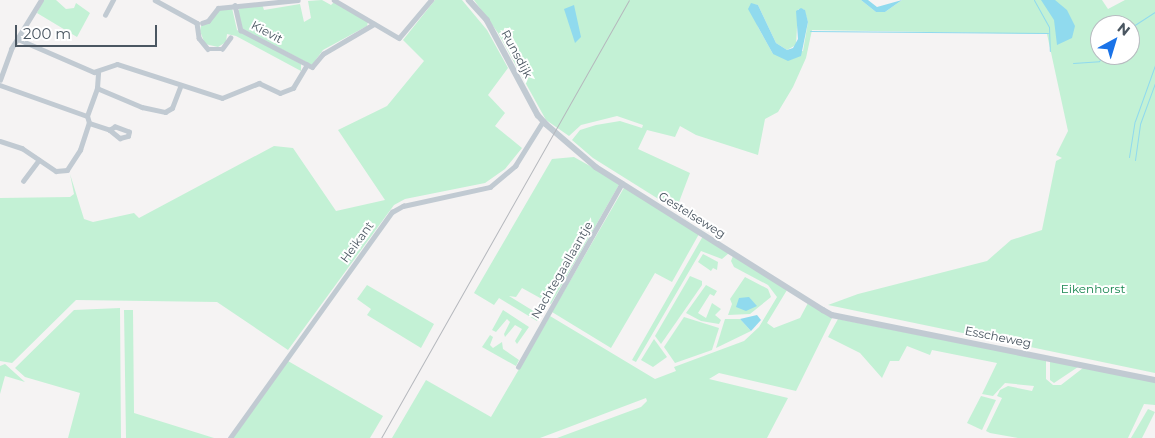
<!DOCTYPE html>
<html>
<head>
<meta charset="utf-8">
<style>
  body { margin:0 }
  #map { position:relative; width:1155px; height:438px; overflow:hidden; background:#f5f3f3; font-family:Montserrat,sans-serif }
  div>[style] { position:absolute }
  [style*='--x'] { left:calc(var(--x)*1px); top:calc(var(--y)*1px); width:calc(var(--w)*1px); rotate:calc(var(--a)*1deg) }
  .green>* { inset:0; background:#c3f1d5 }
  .water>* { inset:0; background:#90daee }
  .stream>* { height:1px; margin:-0.5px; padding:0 0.5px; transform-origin:0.5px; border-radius:0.5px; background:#90daee }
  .minor>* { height:4.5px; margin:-2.25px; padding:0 2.25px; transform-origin:2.25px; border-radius:2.25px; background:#c1cad2 }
  .tertiary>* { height:5.5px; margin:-2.75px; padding:0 2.75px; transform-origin:2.75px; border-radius:2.75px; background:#c1cad2 }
  .rail>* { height:1px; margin:-0.5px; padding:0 0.5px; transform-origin:0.5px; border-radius:0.5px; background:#b5b8bd }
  span { translate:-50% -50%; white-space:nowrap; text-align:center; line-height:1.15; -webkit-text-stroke:4px #fff; paint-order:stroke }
  .street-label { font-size:12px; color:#4a5661 }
  .park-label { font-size:12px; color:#17864f }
  .north { position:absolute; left:1090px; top:15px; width:50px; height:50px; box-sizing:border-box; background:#fff; border:1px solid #b7bbc0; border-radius:50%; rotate:39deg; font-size:14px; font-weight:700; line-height:20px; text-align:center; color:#4a5661 }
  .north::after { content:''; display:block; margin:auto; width:18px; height:22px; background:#1a73e8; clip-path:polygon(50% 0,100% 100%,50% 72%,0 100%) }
  .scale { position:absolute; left:15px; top:25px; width:142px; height:22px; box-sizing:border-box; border:2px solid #4a5661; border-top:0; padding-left:6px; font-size:15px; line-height:18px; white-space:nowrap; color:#4a5661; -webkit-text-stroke:4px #fff; paint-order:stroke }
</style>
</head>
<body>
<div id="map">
  <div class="green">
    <i style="clip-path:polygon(43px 0,56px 0,66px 9px,74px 8px,76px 3px,90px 13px,77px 37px,37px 13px)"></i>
    <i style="clip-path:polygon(322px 0,331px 5px,334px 2px,368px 22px,367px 26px,323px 50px,312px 65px,241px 28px,238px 11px,240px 8px,262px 4px,264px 10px,300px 4px,304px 22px,311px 18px,308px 1px)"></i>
    <i style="clip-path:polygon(435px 0,462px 0,487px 30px,508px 68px,488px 95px,505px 113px,495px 126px,522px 148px,505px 169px,485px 183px,405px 199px,394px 205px,288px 350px,217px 302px,76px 300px,12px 363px,0 361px,0 198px,70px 197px,74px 194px,70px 174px,84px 219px,93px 222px,134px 213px,139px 218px,274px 146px,293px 148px,336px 211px,385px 200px,338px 130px,387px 106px,424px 61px,403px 40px)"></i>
    <i style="clip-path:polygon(evenodd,474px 0,861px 0,876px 12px,885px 12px,902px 0,1102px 0,1108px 9px,1125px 0,1155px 0,1155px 373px,828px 305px,858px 294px,987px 261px,1011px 240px,1042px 230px,1056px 161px,1062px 158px,1056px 155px,1068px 131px,1047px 34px,812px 30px,806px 58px,793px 87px,778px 112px,765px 119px,758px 155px,696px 135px,680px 126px,675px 137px,647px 130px,638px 149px,690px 173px,676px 210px,593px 158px,572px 140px,580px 130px,596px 125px,620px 121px,642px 128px,643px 125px,617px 116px,581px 125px,569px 136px,546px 120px,498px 33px,474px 0,751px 4px,758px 5px,776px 43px,787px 50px,796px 45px,798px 9px,804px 9px,808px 22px,803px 51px,773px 54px,758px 27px,751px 4px,474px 0,1100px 25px,1130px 25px,1130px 55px,1100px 55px,1100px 25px)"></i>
    <i style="clip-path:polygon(232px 8px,237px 30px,301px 64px,301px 71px,236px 36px,227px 34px,226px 42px,218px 47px,205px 44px,200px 31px,201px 26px,217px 10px)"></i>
    <i style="clip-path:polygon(574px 157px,620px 183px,551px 304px,522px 288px,516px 297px,509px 296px,540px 315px,537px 321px,499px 298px,494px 305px,474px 293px,552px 159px)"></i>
    <i style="clip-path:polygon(625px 186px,699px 234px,672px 282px,655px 273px,611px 348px,552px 312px)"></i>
    <i style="clip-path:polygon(703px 236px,729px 253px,722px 259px,701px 251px,636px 362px,632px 360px)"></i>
    <i style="clip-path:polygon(703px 254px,718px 262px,717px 270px,713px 268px,711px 271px,698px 262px)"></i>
    <i style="clip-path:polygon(733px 256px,787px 290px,767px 323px,774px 328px,800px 318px,808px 303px,832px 318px,796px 391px,719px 373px,709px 379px,788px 398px,767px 438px,557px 438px,641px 407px,647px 401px,646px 398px,540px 438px,392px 438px,426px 380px,491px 417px,550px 316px,655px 379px,676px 371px,674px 367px,744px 341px,759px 327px,777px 297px,768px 285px,734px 267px,731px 261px)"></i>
    <i style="clip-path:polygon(690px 276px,702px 281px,702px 285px,661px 344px,655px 336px)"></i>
    <i style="clip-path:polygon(745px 277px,768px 289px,771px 297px,750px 314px,728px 315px,732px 304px,730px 299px)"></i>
    <i style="clip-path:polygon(367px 285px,434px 324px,421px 348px,367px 315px,371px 309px,357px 299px)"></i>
    <i style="clip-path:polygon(706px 285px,717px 291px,714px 296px,710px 294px,698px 313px,706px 318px,712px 303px,721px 309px,715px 315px,721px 320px,719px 324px,701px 321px,686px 313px)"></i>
    <i style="clip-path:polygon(120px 308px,121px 438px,68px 438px,80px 393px,25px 377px,15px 368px,74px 310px)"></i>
    <i style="clip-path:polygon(124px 310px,133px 310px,134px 413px,214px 438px,126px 438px)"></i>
    <i style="clip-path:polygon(503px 310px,529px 327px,517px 344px,515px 341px,522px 329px,515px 325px,505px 337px,504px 334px,510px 322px,507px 319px,496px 332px,492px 330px)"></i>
    <i style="clip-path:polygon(684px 317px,719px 328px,712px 350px,675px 363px,664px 347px)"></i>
    <i style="clip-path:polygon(725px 319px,740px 319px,751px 331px,716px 348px)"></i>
    <i style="clip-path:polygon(838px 319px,1046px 360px,1046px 379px,1053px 385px,1061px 385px,1083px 368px,1155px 382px,1155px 405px,1144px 404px,1128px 438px,1018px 438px,990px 433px,986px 431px,1002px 398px,997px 396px,1000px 390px,1008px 386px,1032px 391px,1034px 386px,1005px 383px,993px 396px,982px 394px,997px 363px,932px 350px,930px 355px,907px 346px,899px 361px,890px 361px,882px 378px,860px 353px,828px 337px)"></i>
    <i style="clip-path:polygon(490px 335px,493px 337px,490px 345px,493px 348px,502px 342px,503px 349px,519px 360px,516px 366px,482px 347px)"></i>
    <i style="clip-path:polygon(654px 339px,667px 357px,653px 367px,641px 360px)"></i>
    <i style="clip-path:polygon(288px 361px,383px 416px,370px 438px,233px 438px)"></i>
    <i style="clip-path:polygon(1050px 361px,1078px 367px,1054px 383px,1050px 380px)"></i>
    <i style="clip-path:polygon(5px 364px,25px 382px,5px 376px,0 394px,0 366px)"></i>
    <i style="clip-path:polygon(981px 396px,996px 400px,982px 430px,967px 423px)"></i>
    <i style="clip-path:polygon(1148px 409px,1155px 412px,1142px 438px,1131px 438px)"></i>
  </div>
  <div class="water">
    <i style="clip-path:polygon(861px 0,868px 0,877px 7px,902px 0,885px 12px,876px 12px)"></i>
    <i style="clip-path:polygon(1041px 0,1055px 0,1067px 10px,1075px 26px,1072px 38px,1057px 45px,1054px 20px)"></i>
    <i style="clip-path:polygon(751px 3px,758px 5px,776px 43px,787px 50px,793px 48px,798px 39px,796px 11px,801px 8px,805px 10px,808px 22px,801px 56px,788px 61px,773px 54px,748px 9px)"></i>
    <i style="clip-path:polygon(574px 5px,581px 37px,575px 43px,564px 9px)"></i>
    <i style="clip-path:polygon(749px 297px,757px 306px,746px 311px,736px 307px,739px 298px)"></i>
    <i style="clip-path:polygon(757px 315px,761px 320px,751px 331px,740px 319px)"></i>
  </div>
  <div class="stream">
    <i style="--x:1034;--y:0;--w:31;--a:61"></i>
    <i style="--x:1049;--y:27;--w:24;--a:88"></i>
    <i style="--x:1130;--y:28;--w:30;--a:-33"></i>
    <i style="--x:810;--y:31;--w:238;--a:0.5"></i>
    <i style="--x:1073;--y:63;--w:26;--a:-4"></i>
    <i style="--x:1099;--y:61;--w:8;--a:-50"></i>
    <i style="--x:1129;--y:157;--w:36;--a:-81"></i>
    <i style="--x:1135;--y:121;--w:59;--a:-70.3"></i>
    <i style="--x:1135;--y:160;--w:36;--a:-82"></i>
    <i style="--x:1140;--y:124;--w:44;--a:-69.9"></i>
  </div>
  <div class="minor">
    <i style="--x:155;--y:0;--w:48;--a:28.7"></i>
    <i style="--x:197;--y:23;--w:15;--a:82"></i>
    <i style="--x:199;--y:38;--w:14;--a:51"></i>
    <i style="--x:208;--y:49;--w:14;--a:0"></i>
    <i style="--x:222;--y:49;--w:14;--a:-54"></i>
    <i style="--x:334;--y:0;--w:75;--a:30.3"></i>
    <i style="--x:399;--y:38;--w:50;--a:-49.9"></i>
    <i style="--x:235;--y:5;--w:26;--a:77"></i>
    <i style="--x:241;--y:30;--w:80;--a:27.5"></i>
    <i style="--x:312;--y:67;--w:17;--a:-50"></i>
    <i style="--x:323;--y:54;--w:59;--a:-30.5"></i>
    <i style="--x:105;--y:15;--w:17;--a:-62"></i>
    <i style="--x:202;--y:23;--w:6;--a:-18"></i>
    <i style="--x:208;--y:21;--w:16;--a:-52"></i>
    <i style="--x:218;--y:8;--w:80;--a:-5.7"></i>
    <i style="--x:18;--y:39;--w:83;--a:23.5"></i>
    <i style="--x:94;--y:72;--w:24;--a:-19"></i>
    <i style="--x:117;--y:64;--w:110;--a:17.9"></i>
    <i style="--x:222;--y:98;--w:40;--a:-22"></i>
    <i style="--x:259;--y:83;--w:23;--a:25"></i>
    <i style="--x:280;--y:93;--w:14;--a:-21"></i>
    <i style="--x:293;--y:88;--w:27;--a:-59"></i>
    <i style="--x:0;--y:80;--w:33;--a:-70"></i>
    <i style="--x:11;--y:49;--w:57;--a:-58.5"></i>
    <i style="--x:0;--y:85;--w:92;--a:19.6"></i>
    <i style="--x:97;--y:88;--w:49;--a:22.9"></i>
    <i style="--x:142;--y:107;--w:24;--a:12"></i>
    <i style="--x:165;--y:112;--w:8;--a:-30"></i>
    <i style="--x:172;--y:108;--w:22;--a:-69"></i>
    <i style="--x:89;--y:123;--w:22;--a:18"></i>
    <i style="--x:110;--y:130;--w:13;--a:39"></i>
    <i style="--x:120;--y:138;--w:8;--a:-14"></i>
    <i style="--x:128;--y:136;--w:4;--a:-76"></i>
    <i style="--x:129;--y:132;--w:15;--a:-160"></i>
    <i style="--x:115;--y:127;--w:6;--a:149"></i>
    <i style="--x:0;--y:141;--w:23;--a:18"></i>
    <i style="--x:22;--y:148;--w:41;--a:34.1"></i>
    <i style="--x:56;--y:171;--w:11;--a:-5"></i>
    <i style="--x:67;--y:170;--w:24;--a:-57"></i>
    <i style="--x:80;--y:150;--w:28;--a:-72"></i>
    <i style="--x:89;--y:123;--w:7;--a:-106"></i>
    <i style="--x:87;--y:116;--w:30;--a:-70"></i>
    <i style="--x:97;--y:88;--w:15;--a:-86"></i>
    <i style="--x:23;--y:181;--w:26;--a:-53"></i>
    <i style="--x:518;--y:367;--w:211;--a:-60.5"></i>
    <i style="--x:230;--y:438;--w:278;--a:-54.4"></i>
    <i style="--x:392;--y:212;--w:13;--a:-29"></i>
    <i style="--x:403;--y:206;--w:89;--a:-12.3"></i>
    <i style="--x:490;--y:187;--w:33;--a:-40"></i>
    <i style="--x:515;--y:166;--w:53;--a:-58.1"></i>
  </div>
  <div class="tertiary">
    <i style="--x:469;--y:0;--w:27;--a:48"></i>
    <i style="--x:487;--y:20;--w:108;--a:61.8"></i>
    <i style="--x:538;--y:115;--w:12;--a:48"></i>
    <i style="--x:546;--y:124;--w:66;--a:40.7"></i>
    <i style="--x:596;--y:167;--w:268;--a:32.2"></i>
    <i style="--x:823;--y:310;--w:10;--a:29"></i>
    <i style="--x:832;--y:315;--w:329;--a:11.4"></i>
  </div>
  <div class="rail">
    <i style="--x:381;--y:438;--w:503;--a:-60.48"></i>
  </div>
  <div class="street-label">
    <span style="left:267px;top:32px;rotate:28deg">Kievit</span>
    <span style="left:517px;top:54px;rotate:62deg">Runsdijk</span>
    <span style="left:692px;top:215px;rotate:32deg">Gestelseweg</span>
    <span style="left:357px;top:242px;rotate:-54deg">Heikant</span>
    <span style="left:562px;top:270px;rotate:-60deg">Nachtegaallaantje</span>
    <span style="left:998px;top:337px;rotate:11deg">Esscheweg</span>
  </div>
  <div class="park-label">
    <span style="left:1093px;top:289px">Eikenhorst</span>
  </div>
  <div class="north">N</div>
  <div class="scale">200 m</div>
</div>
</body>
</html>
